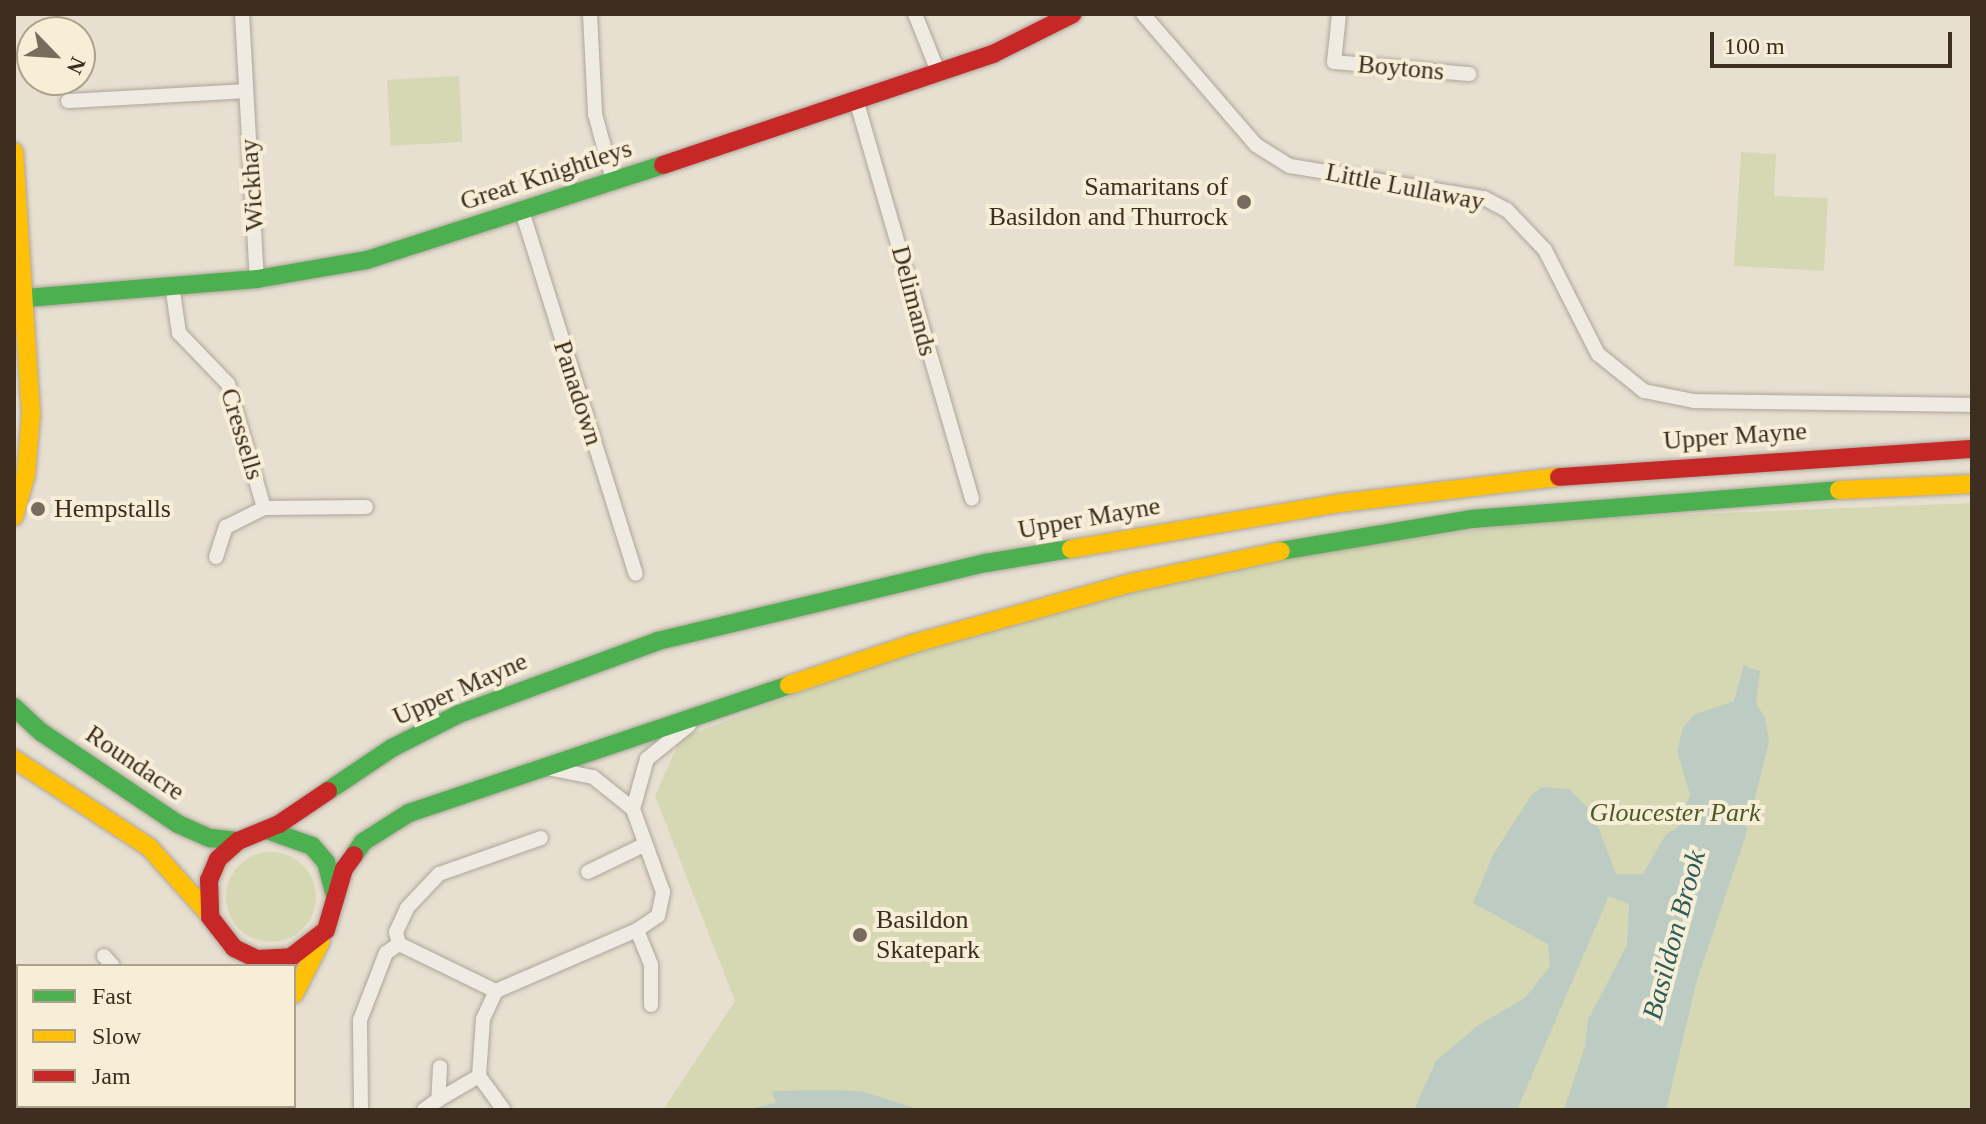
<!DOCTYPE html>
<html>
<head>
<meta charset="utf-8">
<style>
  body { margin:0 }
  #map { position:relative; width:1986px; height:1124px; overflow:hidden; background:#e7e0d1; font-family:"Times New Roman",serif }
  div>[style] { position:absolute }
  [style*='--x'] { left:calc(var(--x)*1px); top:calc(var(--y)*1px); width:calc(var(--w)*1px); rotate:calc(var(--a)*1deg) }
  .green>* { inset:0; background:#d6d7b3; transform-origin:0 0 }
  .round { border-radius:50% }
  .water>* { inset:0; background:#bcccc2 }
  .stream>* { height:5px; margin:-2.5px; padding:0 2.5px; transform-origin:2.5px; border-radius:2.5px; background:#bcccc2 }
  .roads { filter:drop-shadow(0 0 2px #ada599) drop-shadow(0 0 2px #ada599) }
  .street>* { height:14px; margin:-7px; padding:0 7px; transform-origin:7px; border-radius:7px; background:#efebe3 }
  .fast>* { height:18px; margin:-9px; padding:0 9px; transform-origin:9px; border-radius:9px; background:#4caf50 }
  .slow>* { height:18px; margin:-9px; padding:0 9px; transform-origin:9px; border-radius:9px; background:#ffc107 }
  .jam>* { height:18px; margin:-9px; padding:0 9px; transform-origin:9px; border-radius:9px; background:#c62828 }
  .dots>* { width:22px; height:22px; translate:-50% -50%; box-sizing:border-box; border:4px solid #f7eed8; border-radius:50% }
  span { translate:-50% -50%; white-space:nowrap; text-align:center; line-height:1.15; -webkit-text-stroke:8px #f7eed8; paint-order:stroke }
  .street-label { font-size:26px; color:#3d2e20 }
  .poi-label { font-size:26px; color:#3d2e20 }
  .right { translate:-100% -50%; text-align:right }
  .left { translate:0 -50%; text-align:left }
  .park-label { font-size:26px; color:#4d5a26; font-style:italic }
  .water-label { font-size:28px; color:#2f5d5a; font-style:italic }
  .frame { position:absolute; inset:0; border:16px solid #3d2e20; pointer-events:none }
  .legend { position:absolute; left:16px; top:964px; width:280px; height:144px; box-sizing:border-box; background:#f7eed8; border:2px solid #ada18e; margin:0; padding:10px 14px; list-style:none; font-size:24px; color:#3d2e20 }
  .legend li { display:flex; align-items:center; gap:16px; height:40px }
  .legend b { width:40px; border:2px solid #ada18e }
  .north { position:absolute; left:16px; top:16px; width:80px; height:80px; box-sizing:border-box; background:#f7eed8; border:2px solid #ada18e; border-radius:50%; rotate:115deg; font-size:22px; font-weight:700; line-height:32px; text-align:center; color:#3d2e20 }
  .north::after { content:''; display:block; margin:auto; width:28px; height:36px; background:#786c5e; clip-path:polygon(50% 0,100% 100%,50% 72%,0 100%) }
  .scale { position:absolute; left:1710px; top:32px; width:242px; height:36px; box-sizing:border-box; border:4px solid #3d2e20; border-top:0; padding-left:10px; font-size:24px; line-height:28px; white-space:nowrap; color:#3d2e20; -webkit-text-stroke:6px #f7eed8; paint-order:stroke }
</style>
</head>
<body>
<div id="map">
  <div class="green">
    <i style="left:459px;top:76px;width:66px;height:72px;rotate:87deg"></i>
    <i style="clip-path:polygon(1741px 152px,1776px 154px,1774px 196px,1828px 198px,1824px 271px,1734px 266px)"></i>
    <i style="clip-path:polygon(1972px 503px,1972px 1110px,663px 1110px,735px 1001px,655px 796px,681px 738px,910px 651px,1225px 566px,1545px 520px)"></i>
    <i class="round" style="left:226px;top:852px;width:90px;height:90px"></i>
  </div>
  <div class="water">
    <i style="clip-path:polygon(1745px 667px,1760px 671px,1756px 703px,1765px 718px,1769px 742px,1745px 838px,1697px 980px,1666px 1110px,1564px 1110px,1585px 1047px,1588px 1020px,1627px 945px,1629px 904px,1609px 896px,1517px 1110px,1414px 1110px,1436px 1061px,1477px 1026px,1525px 998px,1550px 966px,1548px 944px,1473px 903px,1493px 855px,1530px 797px,1541px 787px,1569px 789px,1593px 813px,1616px 874px,1643px 874px,1666px 834px,1677px 828px,1690px 795px,1677px 751px,1683px 728px,1695px 714px,1738px 700px)"></i>
    <i style="clip-path:polygon(825px 1090px,861px 1091px,921px 1110px,743px 1110px,776px 1103px,772px 1091px)"></i>
  </div>
  <div class="stream">
    <i style="--x:1735;--y:705;--w:39;--a:-75"></i>
  </div>
  <div class="roads">
    <div class="street">
      <i style="--x:242;--y:14;--w:265;--a:86.8"></i>
      <i style="--x:590;--y:14;--w:100;--a:87.1"></i>
      <i style="--x:595;--y:114;--w:68;--a:74.7"></i>
      <i style="--x:915;--y:14;--w:65;--a:68.2"></i>
      <i style="--x:1143;--y:14;--w:173;--a:49.2"></i>
      <i style="--x:1256;--y:145;--w:40;--a:32"></i>
      <i style="--x:1290;--y:166;--w:197;--a:9.4"></i>
      <i style="--x:1484;--y:198;--w:26;--a:28"></i>
      <i style="--x:1507;--y:210;--w:55;--a:46.5"></i>
      <i style="--x:1545;--y:250;--w:117;--a:63"></i>
      <i style="--x:1598;--y:354;--w:59;--a:38.8"></i>
      <i style="--x:1644;--y:391;--w:51;--a:11.3"></i>
      <i style="--x:1694;--y:401;--w:278;--a:0.8"></i>
      <i style="--x:1339;--y:14;--w:48;--a:95.9"></i>
      <i style="--x:1334;--y:62;--w:136;--a:5.1"></i>
      <i style="--x:68;--y:101;--w:177;--a:-3.2"></i>
      <i style="--x:857;--y:103;--w:412;--a:73.8"></i>
      <i style="--x:522;--y:211;--w:380;--a:72.6"></i>
      <i style="--x:172;--y:285;--w:49;--a:81.7"></i>
      <i style="--x:179;--y:333;--w:71;--a:46.1"></i>
      <i style="--x:228;--y:384;--w:129;--a:73.8"></i>
      <i style="--x:264;--y:508;--w:102;--a:-0.6"></i>
      <i style="--x:216;--y:557;--w:32;--a:-72"></i>
      <i style="--x:226;--y:527;--w:42;--a:-26.6"></i>
      <i style="--x:633;--y:809;--w:52;--a:-74.4"></i>
      <i style="--x:647;--y:759;--w:54;--a:-39"></i>
      <i style="--x:588;--y:872;--w:64;--a:-25.8"></i>
      <i style="--x:637;--y:930;--w:38;--a:68"></i>
      <i style="--x:651;--y:965;--w:40;--a:90"></i>
      <i style="--x:399;--y:944;--w:108;--a:25.9"></i>
      <i style="--x:496;--y:991;--w:154;--a:-23.4"></i>
      <i style="--x:637;--y:930;--w:25;--a:-34"></i>
      <i style="--x:658;--y:916;--w:25;--a:-78"></i>
      <i style="--x:663;--y:892;--w:88;--a:-109.9"></i>
      <i style="--x:633;--y:809;--w:51;--a:-141.3"></i>
      <i style="--x:593;--y:777;--w:42;--a:-169"></i>
      <i style="--x:104;--y:956;--w:13;--a:48"></i>
      <i style="--x:496;--y:991;--w:31;--a:115"></i>
      <i style="--x:483;--y:1019;--w:57;--a:94"></i>
      <i style="--x:479;--y:1076;--w:41;--a:54"></i>
      <i style="--x:14;--y:1042;--w:9;--a:-63"></i>
      <i style="--x:440;--y:1067;--w:33;--a:93"></i>
      <i style="--x:438;--y:1100;--w:48;--a:-30.3"></i>
      <i style="--x:190;--y:1106;--w:4;--a:76"></i>
      <i style="--x:361;--y:1107;--w:87;--a:-90.7"></i>
      <i style="--x:360;--y:1020;--w:72;--a:-68.8"></i>
      <i style="--x:386;--y:953;--w:16;--a:-35"></i>
      <i style="--x:399;--y:944;--w:12;--a:-104"></i>
      <i style="--x:396;--y:932;--w:26;--a:-65"></i>
      <i style="--x:407;--y:908;--w:47;--a:-46.7"></i>
      <i style="--x:439;--y:874;--w:108;--a:-19.4"></i>
      <i style="--x:424;--y:1110;--w:17;--a:-36"></i>
    </div>
    <div class="fast">
      <i style="--x:14;--y:299;--w:244;--a:-4.7"></i>
      <i style="--x:257;--y:279;--w:112;--a:-9.8"></i>
      <i style="--x:367;--y:260;--w:311;--a:-17.8"></i>
      <i style="--x:1281;--y:551;--w:194;--a:-9.5"></i>
      <i style="--x:1472;--y:519;--w:368;--a:-4.5"></i>
      <i style="--x:14;--y:707;--w:37;--a:43"></i>
      <i style="--x:41;--y:732;--w:165;--a:33.9"></i>
      <i style="--x:178;--y:824;--w:35;--a:24"></i>
      <i style="--x:210;--y:838;--w:28;--a:6"></i>
      <i style="--x:328;--y:791;--w:77;--a:-33.9"></i>
      <i style="--x:392;--y:748;--w:75;--a:-26.9"></i>
      <i style="--x:459;--y:714;--w:212;--a:-20.1"></i>
      <i style="--x:658;--y:641;--w:337;--a:-13.4"></i>
      <i style="--x:986;--y:563;--w:86;--a:-9.4"></i>
      <i style="--x:267;--y:830;--w:48;--a:19.6"></i>
      <i style="--x:312;--y:846;--w:21;--a:49"></i>
      <i style="--x:326;--y:862;--w:34;--a:75"></i>
      <i style="--x:354;--y:855;--w:16;--a:-55"></i>
      <i style="--x:363;--y:842;--w:54;--a:-32.2"></i>
      <i style="--x:409;--y:813;--w:401;--a:-18.6"></i>
      <i style="--x:261;--y:1106;--w:4;--a:90"></i>
      <i style="--x:230;--y:1110;--w:4;--a:-76"></i>
    </div>
    <div class="slow">
      <i style="--x:14;--y:152;--w:263;--a:86.3"></i>
      <i style="--x:31;--y:414;--w:60;--a:94.8"></i>
      <i style="--x:26;--y:474;--w:44;--a:105.9"></i>
      <i style="--x:1839;--y:490;--w:133;--a:-2.6"></i>
      <i style="--x:1071;--y:549;--w:273;--a:-9.7"></i>
      <i style="--x:1340;--y:503;--w:221;--a:-6.8"></i>
      <i style="--x:789;--y:685;--w:130;--a:-18.4"></i>
      <i style="--x:912;--y:644;--w:227;--a:-15.6"></i>
      <i style="--x:1131;--y:583;--w:153;--a:-12"></i>
      <i style="--x:14;--y:759;--w:161;--a:33.1"></i>
      <i style="--x:149;--y:847;--w:89;--a:48.2"></i>
      <i style="--x:294;--y:994;--w:59;--a:-63"></i>
    </div>
    <div class="jam">
      <i style="--x:663;--y:165;--w:348;--a:-18.6"></i>
      <i style="--x:993;--y:54;--w:89;--a:-26.6"></i>
      <i style="--x:1559;--y:477;--w:414;--a:-3.9"></i>
      <i style="--x:328;--y:791;--w:59;--a:146"></i>
      <i style="--x:279;--y:824;--w:44;--a:157.5"></i>
      <i style="--x:238;--y:841;--w:27;--a:138"></i>
      <i style="--x:218;--y:859;--w:23;--a:113"></i>
      <i style="--x:209;--y:880;--w:37;--a:88"></i>
      <i style="--x:210;--y:917;--w:39;--a:52"></i>
      <i style="--x:234;--y:948;--w:25;--a:26"></i>
      <i style="--x:257;--y:959;--w:34;--a:-3"></i>
      <i style="--x:291;--y:957;--w:44;--a:-37.6"></i>
      <i style="--x:326;--y:930;--w:64;--a:-73.6"></i>
      <i style="--x:344;--y:869;--w:17;--a:-54"></i>
    </div>
  </div>
  <div class="dots">
    <i style="left:1244px;top:202px;background:#786c5e"></i>
    <i style="left:38px;top:509px;background:#786c5e"></i>
    <i style="left:860px;top:935px;background:#786c5e"></i>
  </div>
  <div class="street-label">
    <span style="left:1401px;top:68px;rotate:5deg">Boytons</span>
    <span style="left:546px;top:175px;rotate:-18deg">Great Knightleys</span>
    <span style="left:252px;top:185px;rotate:-94deg">Wickhay</span>
    <span style="left:1405px;top:187px;rotate:11deg">Little Lullaway</span>
    <span style="left:914px;top:301px;rotate:75deg">Delimands</span>
    <span style="left:578px;top:393px;rotate:72deg">Panadown</span>
    <span style="left:242px;top:434px;rotate:73deg">Cressells</span>
    <span style="left:1735px;top:436px;rotate:-4deg">Upper Mayne</span>
    <span style="left:1089px;top:518px;rotate:-10deg">Upper Mayne</span>
    <span style="left:460px;top:689px;rotate:-24deg">Upper Mayne</span>
    <span style="left:135px;top:763px;rotate:34deg">Roundacre</span>
  </div>
  <div class="poi-label">
    <span class="right" style="left:1228px;top:202px">Samaritans of<br>Basildon and Thurrock</span>
    <span class="left" style="left:54px;top:509px">Hempstalls</span>
    <span class="left" style="left:876px;top:935px">Basildon<br>Skatepark</span>
  </div>
  <div class="park-label">
    <span style="left:1675px;top:813px">Gloucester Park</span>
  </div>
  <div class="water-label">
    <span style="left:1674px;top:935px;rotate:-75deg">Basildon Brook</span>
  </div>
  <div class="frame"></div>
  <ul class="legend">
  <li><b style="height:10px;background:#4caf50"></b>Fast</li>
  <li><b style="height:10px;background:#ffc107"></b>Slow</li>
  <li><b style="height:10px;background:#c62828"></b>Jam</li>
  </ul>
  <div class="north">N</div>
  <div class="scale">100 m</div>
</div>
</body>
</html>
